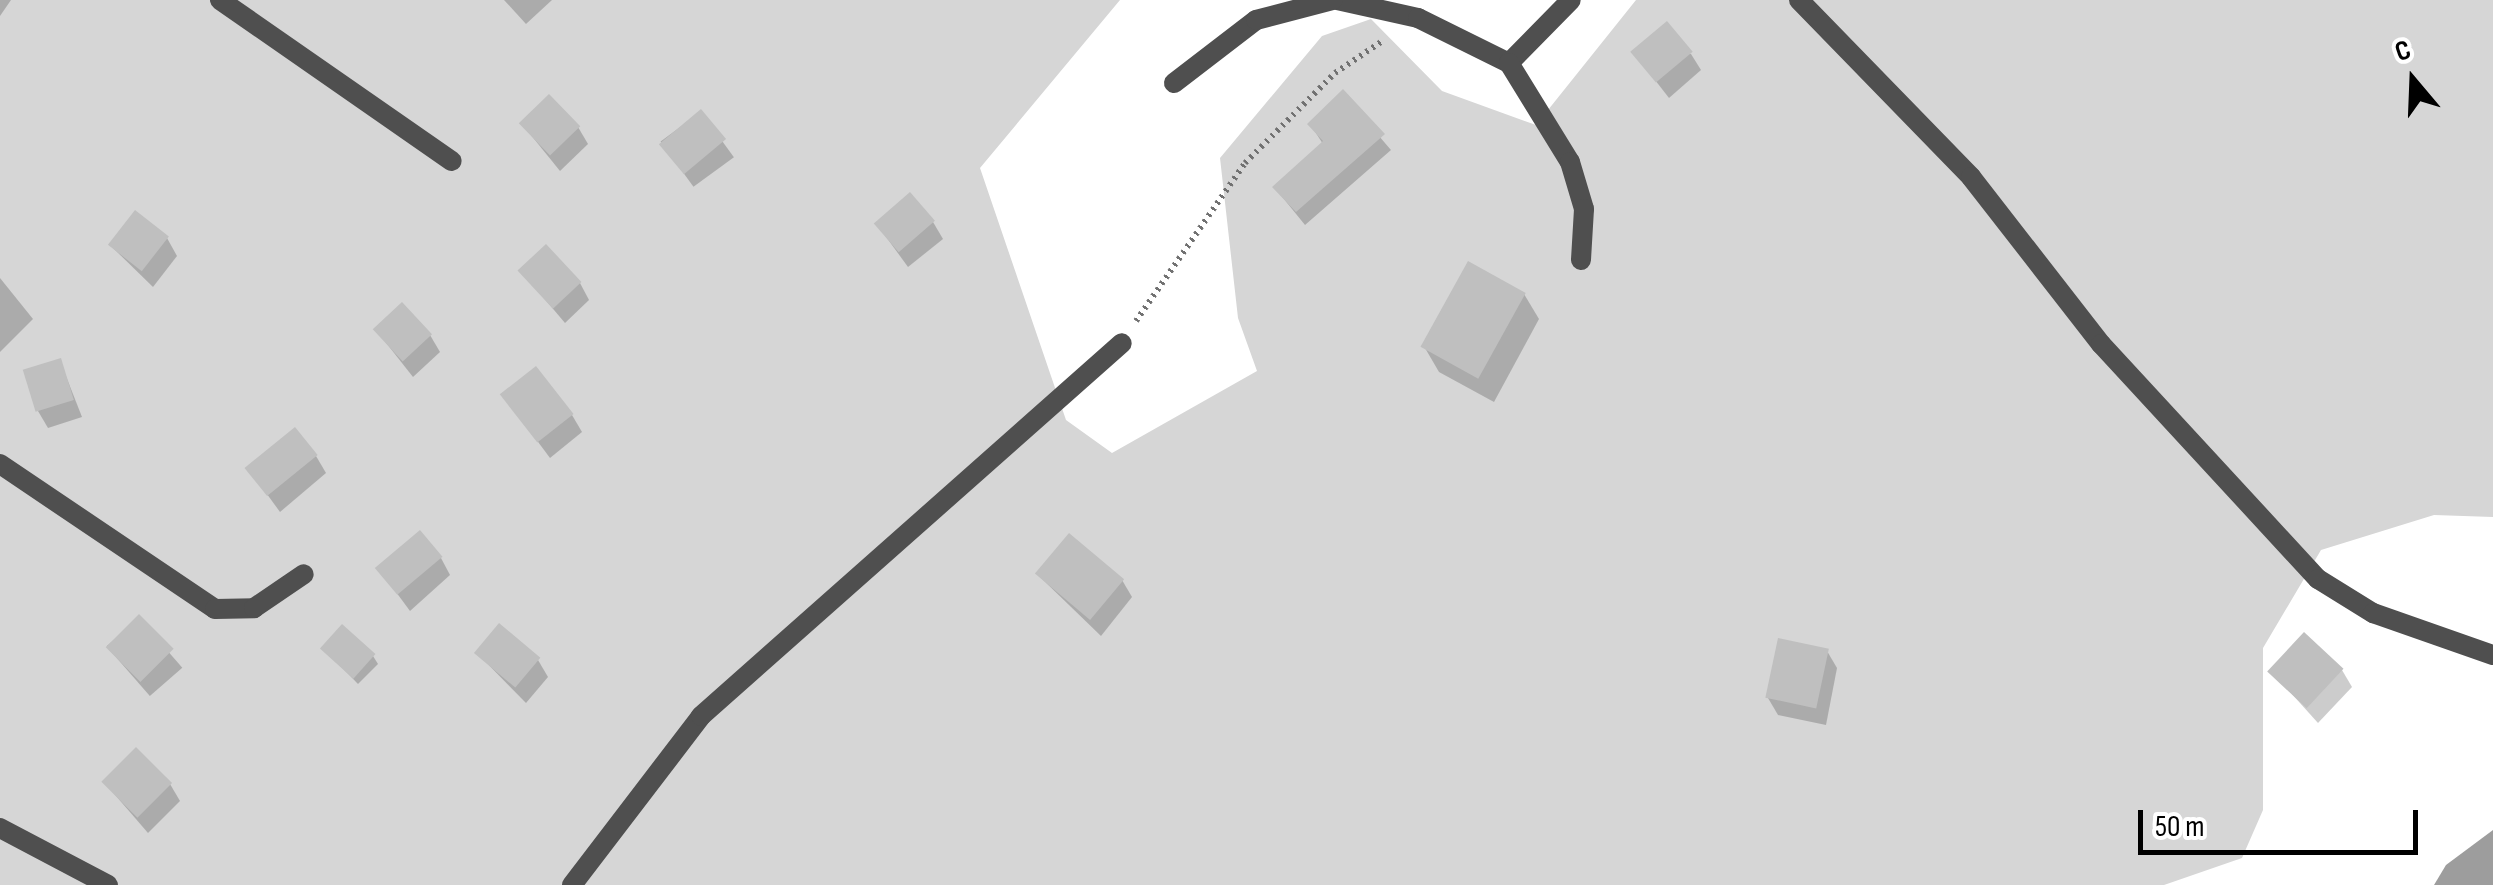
<!DOCTYPE html>
<html>
<head>
<meta charset="utf-8">
<style>
  body { margin:0 }
  #map { position:relative; width:2493px; height:885px; overflow:hidden; background:#fff; font-family:"Sofia Sans Condensed",sans-serif }
  div>[style] { position:absolute }
  [style*='--x'] { left:calc(var(--x)*1px); top:calc(var(--y)*1px); width:calc(var(--w)*1px); rotate:calc(var(--a)*1deg) }
  .green>* { inset:0; background:#d6d6d6 }
  .water>* { inset:0; background:#9d9d9d }
  .shadow>* { inset:0; background:#0003; transform-origin:0 0 }
  .building>* { inset:0; background:#bfbfbf; transform-origin:0 0 }
  .path>* { height:6px; margin-top:-3px; transform-origin:0; background:repeating-linear-gradient(90deg,#717171 0 2.5px,transparent 0 7.5px) }
  .service>* { height:20px; margin:-10px; padding:0 10px; transform-origin:10px; border-radius:10px; background:#4f4f4f }
  .minor>* { height:20px; margin:-10px; padding:0 10px; transform-origin:10px; border-radius:10px; background:#4f4f4f }
  span { translate:-50% -50%; white-space:nowrap; text-align:center; line-height:1.15; -webkit-text-stroke:9px #fff; paint-order:stroke }
  .north { position:absolute; left:2363px; top:30px; width:100px; height:100px; -webkit-text-stroke:8px #fff; paint-order:stroke; rotate:341deg; font-size:28px; font-weight:700; line-height:40px; text-align:center; color:#000 }
  .north::after { content:''; display:block; margin:auto; width:35px; height:45px; background:#000; clip-path:polygon(50% 0,100% 100%,50% 72%,0 100%) }
  .scale { position:absolute; left:2138px; top:810px; width:280px; height:45px; box-sizing:border-box; border:5px solid #000; border-top:0; padding-left:12px; font-size:30px; line-height:35px; white-space:nowrap; color:#000; -webkit-text-stroke:8px #fff; paint-order:stroke }
</style>
</head>
<body>
<div id="map">
  <div class="green">
    <i style="clip-path:polygon(0 0,1120px 0,980px 168px,1066px 420px,1112px 453px,1257px 371px,1238px 318px,1220px 158px,1322px 36px,1371px 19px,1442px 91px,1536px 125px,1636px 0,2493px 0,2493px 517px,2434px 515px,2321px 550px,2263px 648px,2263px 810px,2242px 858px,2164px 885px,0 885px)"></i>
  </div>
  <div class="water">
    <i style="clip-path:polygon(2493px 830px,2493px 885px,2434px 885px,2446px 865px)"></i>
  </div>
  <div class="shadow">
    <i style="clip-path:polygon(0 0,11px 0,0 16px)"></i>
    <i style="clip-path:polygon(504px 0,552px 0,526px 24px)"></i>
    <i style="clip-path:polygon(1634px 53px,1691px 54px,1701px 70px,1669px 98px)"></i>
    <i style="clip-path:polygon(1342px 93px,1391px 150px,1305px 225px,1275px 188px,1323px 144px,1310px 124px)"></i>
    <i style="left:701px;top:112px;width:56px;height:50px;rotate:54deg"></i>
    <i style="clip-path:polygon(522px 124px,578px 127px,588px 144px,560px 171px)"></i>
    <i style="clip-path:polygon(933px 222px,943px 239px,908px 267px,876px 223px)"></i>
    <i style="clip-path:polygon(167px 238px,177px 256px,153px 287px,111px 246px)"></i>
    <i style="clip-path:polygon(521px 271px,580px 283px,589px 300px,565px 323px)"></i>
    <i style="clip-path:polygon(0 278px,33px 319px,0 352px)"></i>
    <i style="clip-path:polygon(1524px 294px,1539px 319px,1494px 402px,1439px 372px,1425px 348px)"></i>
    <i style="clip-path:polygon(376px 330px,430px 335px,440px 352px,413px 377px)"></i>
    <i style="clip-path:polygon(60px 361px,82px 417px,48px 428px,38px 411px)"></i>
    <i style="clip-path:polygon(504px 396px,572px 415px,582px 432px,550px 458px)"></i>
    <i style="clip-path:polygon(316px 456px,326px 473px,280px 512px,248px 468px)"></i>
    <i style="clip-path:polygon(441px 558px,450px 575px,410px 611px,379px 569px)"></i>
    <i style="clip-path:polygon(1038px 575px,1122px 580px,1132px 597px,1101px 636px)"></i>
    <i style="left:139px;top:618px;width:66px;height:43px;rotate:49deg"></i>
    <i style="clip-path:polygon(323px 648px,373px 656px,378px 664px,358px 684px)"></i>
    <i style="clip-path:polygon(1827px 651px,1837px 668px,1826px 725px,1778px 715px,1768px 698px)"></i>
    <i style="clip-path:polygon(477px 653px,538px 660px,548px 677px,526px 703px)"></i>
    <i style="clip-path:polygon(2342px 670px,2352px 687px,2318px 723px,2272px 672px)"></i>
    <i style="clip-path:polygon(104px 782px,170px 784px,180px 801px,148px 833px)"></i>
  </div>
  <div class="building">
    <i style="left:1667px;top:21px;width:40px;height:48px;rotate:50deg"></i>
    <i style="clip-path:polygon(1343px 89px,1385px 134px,1296px 212px,1272px 187px,1323px 141px,1307px 124px)"></i>
    <i style="left:549px;top:94px;width:45px;height:42px;rotate:46deg"></i>
    <i style="left:701px;top:109px;width:39px;height:55px;rotate:50deg"></i>
    <i style="left:910px;top:192px;width:38px;height:48px;rotate:49deg"></i>
    <i style="left:135px;top:210px;width:43px;height:44px;rotate:38deg"></i>
    <i style="left:546px;top:244px;width:52px;height:39px;rotate:47deg"></i>
    <i style="left:1468px;top:261px;width:66px;height:98px;rotate:29deg"></i>
    <i style="left:402px;top:302px;width:44px;height:40px;rotate:47deg"></i>
    <i style="left:61px;top:358px;width:44px;height:40px;rotate:73deg"></i>
    <i style="left:536px;top:366px;width:61px;height:46px;rotate:52deg"></i>
    <i style="left:295px;top:427px;width:36px;height:65px;rotate:51deg"></i>
    <i style="left:420px;top:530px;width:35px;height:59px;rotate:50deg"></i>
    <i style="left:1069px;top:533px;width:72px;height:53px;rotate:40deg"></i>
    <i style="left:139px;top:614px;width:49px;height:47px;rotate:45deg"></i>
    <i style="left:499px;top:623px;width:54px;height:39px;rotate:40deg"></i>
    <i style="left:342px;top:624px;width:45px;height:33px;rotate:42deg"></i>
    <i style="left:2304px;top:632px;width:54px;height:54px;rotate:43deg"></i>
    <i style="left:1778px;top:638px;width:52px;height:61px;rotate:12deg"></i>
    <i style="left:136px;top:747px;width:51px;height:49px;rotate:45deg"></i>
  </div>
  <div class="path">
    <i style="--x:1136;--y:321;--w:192;--a:-55.4"></i>
    <i style="--x:1245;--y:163;--w:127;--a:-45"></i>
    <i style="--x:1335;--y:73;--w:59;--a:-34"></i>
  </div>
  <div class="service">
    <i style="--x:0;--y:464;--w:259;--a:34"></i>
    <i style="--x:215;--y:609;--w:39;--a:-1"></i>
    <i style="--x:254;--y:608;--w:60;--a:-34.2"></i>
  </div>
  <div class="minor">
    <i style="--x:220;--y:0;--w:282;--a:34.8"></i>
    <i style="--x:1337;--y:0;--w:83;--a:12.5"></i>
    <i style="--x:1418;--y:18;--w:102;--a:26.3"></i>
    <i style="--x:1509;--y:63;--w:88;--a:-45.5"></i>
    <i style="--x:1799;--y:0;--w:247;--a:45.8"></i>
    <i style="--x:1971;--y:177;--w:212;--a:52.1"></i>
    <i style="--x:2101;--y:344;--w:320;--a:47.3"></i>
    <i style="--x:2318;--y:579;--w:65;--a:31.7"></i>
    <i style="--x:2373;--y:613;--w:127;--a:19.3"></i>
    <i style="--x:1509;--y:63;--w:116;--a:58.4"></i>
    <i style="--x:1570;--y:162;--w:49;--a:73.4"></i>
    <i style="--x:1584;--y:209;--w:51;--a:93.4"></i>
    <i style="--x:1174;--y:83;--w:103;--a:-37.5"></i>
    <i style="--x:1256;--y:20;--w:79;--a:-14.7"></i>
    <i style="--x:0;--y:828;--w:122;--a:27.8"></i>
    <i style="--x:572;--y:885;--w:213;--a:-52.6"></i>
    <i style="--x:701;--y:716;--w:562;--a:-41.54"></i>
  </div>
  <div class="north">С</div>
  <div class="scale">50 m</div>
</div>
</body>
</html>
